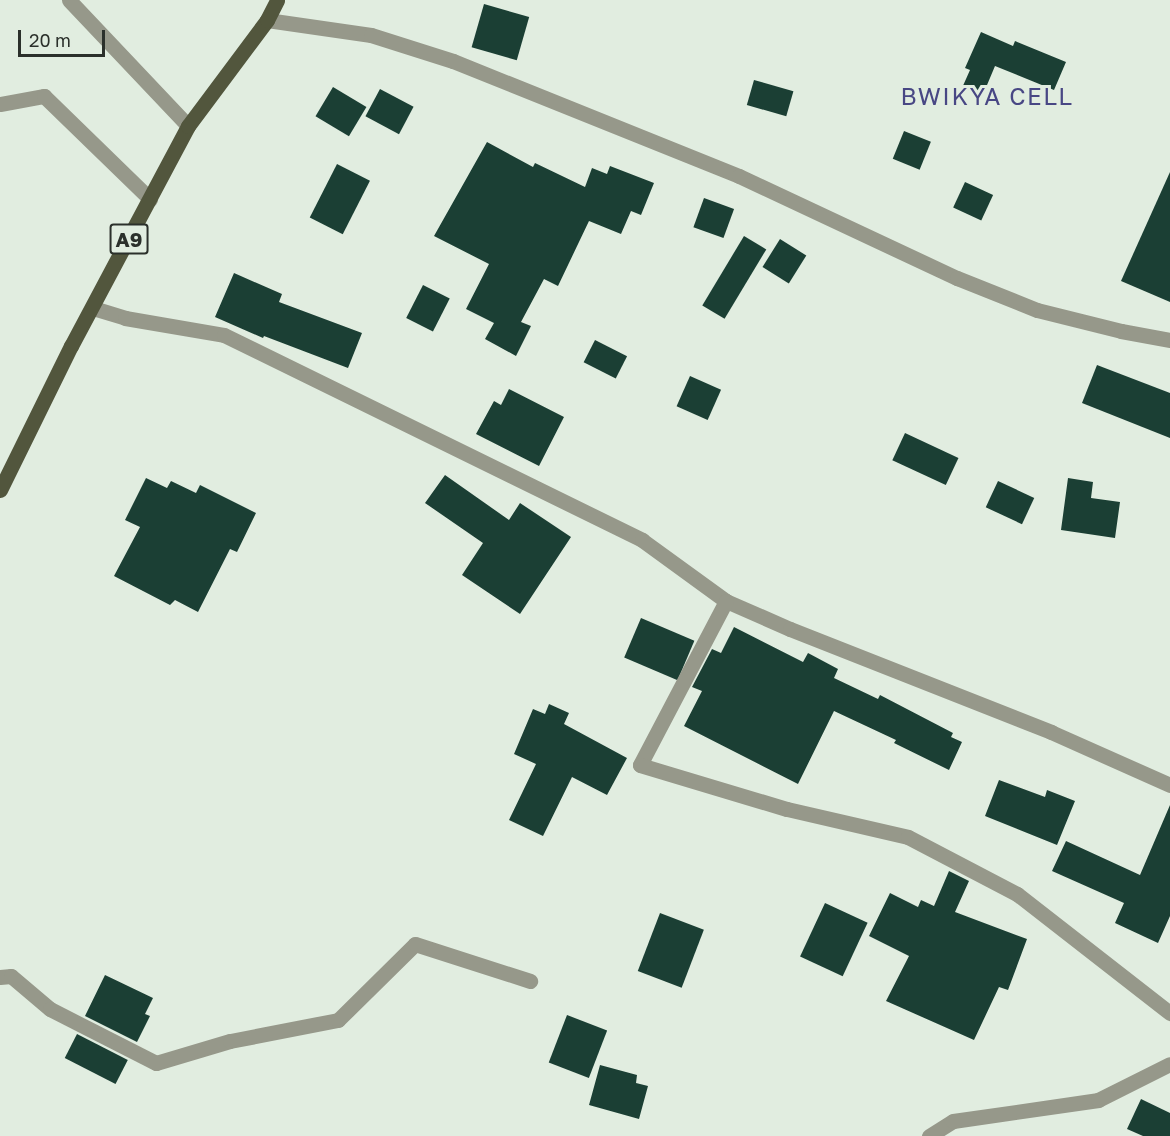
<!DOCTYPE html>
<html>
<head>
<meta charset="utf-8">
<style>
  body { margin:0 }
  #map { position:relative; width:1170px; height:1136px; overflow:hidden; background:#e1ede0; font-family:"Golos Text",sans-serif }
  div>[style] { position:absolute }
  [style*='--x'] { left:calc(var(--x)*1px); top:calc(var(--y)*1px); width:calc(var(--w)*1px); rotate:calc(var(--a)*1deg) }
  .building>* { inset:0; background:#1b3f34; transform-origin:0 0 }
  .minor>* { height:15px; margin:-7.5px; padding:0 7.5px; transform-origin:7.5px; border-radius:7.5px; background:#96988a }
  .major>* { height:15px; margin:-7.5px; padding:0 7.5px; transform-origin:7.5px; border-radius:7.5px; background:#52563d }
  span { translate:-50% -50%; white-space:nowrap; text-align:center; line-height:1.15; -webkit-text-stroke:6px #e1ede0; paint-order:stroke }
  .shield-label span { padding:2px 4px; background:#e1ede0; border:2px solid; border-radius:4px; -webkit-text-stroke-width:0 }
  .shield-label { font-size:20px; color:#2b302b; font-weight:700 }
  .quarter-label { font-size:24px; color:#484784; letter-spacing:1.5px }
  .scale { position:absolute; left:18px; top:30px; width:87px; height:27px; box-sizing:border-box; border:3px solid #2b302b; border-top:0; padding-left:8px; font-size:18px; line-height:21px; white-space:nowrap; color:#2b302b; -webkit-text-stroke:4px #e1ede0; paint-order:stroke }
</style>
</head>
<body>
<div id="map">
  <div class="building">
    <i style="left:484px;top:4px;width:47px;height:45px;rotate:16deg"></i>
    <i style="clip-path:polygon(981px 32px,1013px 46px,1015px 41px,1066px 62px,1054px 90px,995px 66px,982px 97px,962px 88px,970px 70px,965px 68px)"></i>
    <i style="left:754px;top:80px;width:41px;height:26px;rotate:16deg"></i>
    <i style="left:333px;top:87px;width:39px;height:34px;rotate:31deg"></i>
    <i style="left:380px;top:89px;width:38px;height:31px;rotate:28deg"></i>
    <i style="left:904px;top:131px;width:29px;height:30px;rotate:22deg"></i>
    <i style="clip-path:polygon(487px 142px,533px 167px,535px 163px,585px 187px,592px 168px,607px 174px,610px 166px,654px 183px,641px 215px,631px 211px,621px 234px,589px 221px,558px 286px,544px 279px,521px 322px,531px 326px,516px 356px,485px 339px,494px 323px,466px 309px,489px 264px,434px 236px)"></i>
    <i style="left:337px;top:164px;width:37px;height:60px;rotate:27deg"></i>
    <i style="clip-path:polygon(1170px 172px,1170px 302px,1121px 281px)"></i>
    <i style="left:965px;top:182px;width:31px;height:28px;rotate:25deg"></i>
    <i style="left:704px;top:198px;width:32px;height:31px;rotate:20deg"></i>
    <i style="left:744px;top:236px;width:26px;height:81px;rotate:31deg"></i>
    <i style="left:780px;top:239px;width:31px;height:33px;rotate:32deg"></i>
    <i style="clip-path:polygon(234px 273px,282px 294px,279px 302px,362px 333px,348px 368px,264px 336px,263px 338px,215px 317px)"></i>
    <i style="left:423px;top:285px;width:30px;height:37px;rotate:27deg"></i>
    <i style="left:595px;top:340px;width:36px;height:25px;rotate:27deg"></i>
    <i style="clip-path:polygon(1097px 365px,1170px 393px,1170px 438px,1082px 403px)"></i>
    <i style="left:690px;top:376px;width:34px;height:33px;rotate:24deg"></i>
    <i style="clip-path:polygon(509px 389px,564px 417px,539px 466px,476px 434px,494px 401px,501px 405px)"></i>
    <i style="left:905px;top:433px;width:59px;height:30px;rotate:25deg"></i>
    <i style="clip-path:polygon(445px 475px,509px 520px,520px 503px,571px 537px,520px 614px,462px 575px,483px 543px,425px 503px)"></i>
    <i style="clip-path:polygon(146px 478px,167px 488px,171px 481px,196px 493px,200px 485px,256px 513px,237px 552px,230px 549px,198px 612px,175px 600px,170px 605px,114px 576px,140px 527px,125px 520px)"></i>
    <i style="clip-path:polygon(1068px 478px,1093px 482px,1091px 498px,1120px 502px,1115px 538px,1061px 530px)"></i>
    <i style="left:998px;top:481px;width:40px;height:29px;rotate:25deg"></i>
    <i style="left:641px;top:618px;width:58px;height:43px;rotate:23deg"></i>
    <i style="clip-path:polygon(734px 627px,803px 662px,808px 653px,838px 669px,834px 678px,878px 699px,880px 695px,953px 733px,951px 737px,962px 742px,949px 770px,894px 743px,896px 740px,834px 711px,798px 784px,684px 726px,702px 691px,692px 687px,712px 649px,721px 653px)"></i>
    <i style="clip-path:polygon(549px 704px,569px 713px,564px 724px,627px 758px,607px 795px,572px 777px,543px 836px,509px 820px,536px 764px,514px 754px,533px 709px,545px 714px)"></i>
    <i style="clip-path:polygon(999px 780px,1045px 797px,1047px 790px,1075px 801px,1057px 845px,985px 816px)"></i>
    <i style="clip-path:polygon(1170px 805px,1170px 916px,1158px 943px,1115px 923px,1124px 903px,1052px 871px,1066px 841px,1140px 875px)"></i>
    <i style="clip-path:polygon(949px 871px,969px 881px,955px 912px,1027px 939px,1008px 990px,999px 987px,974px 1040px,886px 1001px,909px 956px,869px 936px,890px 893px,918px 907px,921px 900px,934px 906px)"></i>
    <i style="left:825px;top:903px;width:47px;height:59px;rotate:25deg"></i>
    <i style="left:660px;top:913px;width:47px;height:62px;rotate:21deg"></i>
    <i style="clip-path:polygon(105px 975px,153px 998px,145px 1014px,150px 1016px,137px 1042px,85px 1016px)"></i>
    <i style="left:567px;top:1015px;width:43px;height:51px;rotate:21deg"></i>
    <i style="left:77px;top:1034px;width:57px;height:27px;rotate:27deg"></i>
    <i style="clip-path:polygon(600px 1065px,637px 1075px,636px 1083px,648px 1086px,639px 1119px,589px 1105px)"></i>
    <i style="clip-path:polygon(1141px 1099px,1170px 1113px,1170px 1136px,1143px 1136px,1127px 1129px)"></i>
  </div>
  <div class="minor">
    <i style="--x:69;--y:0;--w:173;--a:46.6"></i>
    <i style="--x:267;--y:20;--w:105;--a:8.2"></i>
    <i style="--x:371;--y:35;--w:86;--a:17.6"></i>
    <i style="--x:453;--y:61;--w:308;--a:21.9"></i>
    <i style="--x:739;--y:176;--w:241;--a:25.1"></i>
    <i style="--x:957;--y:278;--w:86;--a:21.8"></i>
    <i style="--x:1037;--y:310;--w:87;--a:14"></i>
    <i style="--x:1121;--y:331;--w:50;--a:10.4"></i>
    <i style="--x:0;--y:104;--w:45;--a:-10.3"></i>
    <i style="--x:44;--y:96;--w:148;--a:44.2"></i>
    <i style="--x:93;--y:308;--w:34;--a:17"></i>
    <i style="--x:125;--y:318;--w:100;--a:9.7"></i>
    <i style="--x:224;--y:335;--w:466;--a:26.1"></i>
    <i style="--x:642;--y:540;--w:104;--a:36"></i>
    <i style="--x:726;--y:601;--w:70;--a:23.6"></i>
    <i style="--x:790;--y:629;--w:281;--a:21.5"></i>
    <i style="--x:1051;--y:732;--w:130;--a:24"></i>
    <i style="--x:726;--y:601;--w:185;--a:117.7"></i>
    <i style="--x:640;--y:765;--w:153;--a:16.7"></i>
    <i style="--x:787;--y:809;--w:124;--a:13"></i>
    <i style="--x:908;--y:837;--w:123;--a:27.6"></i>
    <i style="--x:1017;--y:894;--w:194;--a:37.9"></i>
    <i style="--x:0;--y:977;--w:11;--a:-5"></i>
    <i style="--x:11;--y:976;--w:51;--a:40.2"></i>
    <i style="--x:50;--y:1009;--w:119;--a:27"></i>
    <i style="--x:156;--y:1063;--w:77;--a:-16.6"></i>
    <i style="--x:230;--y:1041;--w:110;--a:-11"></i>
    <i style="--x:338;--y:1020;--w:108;--a:-44.6"></i>
    <i style="--x:415;--y:944;--w:121;--a:17.8"></i>
    <i style="--x:929;--y:1136;--w:28;--a:-32"></i>
    <i style="--x:953;--y:1121;--w:147;--a:-8.2"></i>
    <i style="--x:1098;--y:1100;--w:80;--a:-26.6"></i>
  </div>
  <div class="major">
    <i style="--x:0;--y:490;--w:161;--a:-63.8"></i>
    <i style="--x:71;--y:346;--w:249;--a:-62"></i>
    <i style="--x:188;--y:126;--w:132;--a:-53.3"></i>
    <i style="--x:267;--y:20;--w:22;--a:-63"></i>
  </div>
  <div class="shield-label">
    <span style="left:129px;top:239px">A9</span>
  </div>
  <div class="quarter-label">
    <span style="left:987px;top:96px">BWIKYA CELL</span>
  </div>
  <div class="scale">20 m</div>
</div>
</body>
</html>
